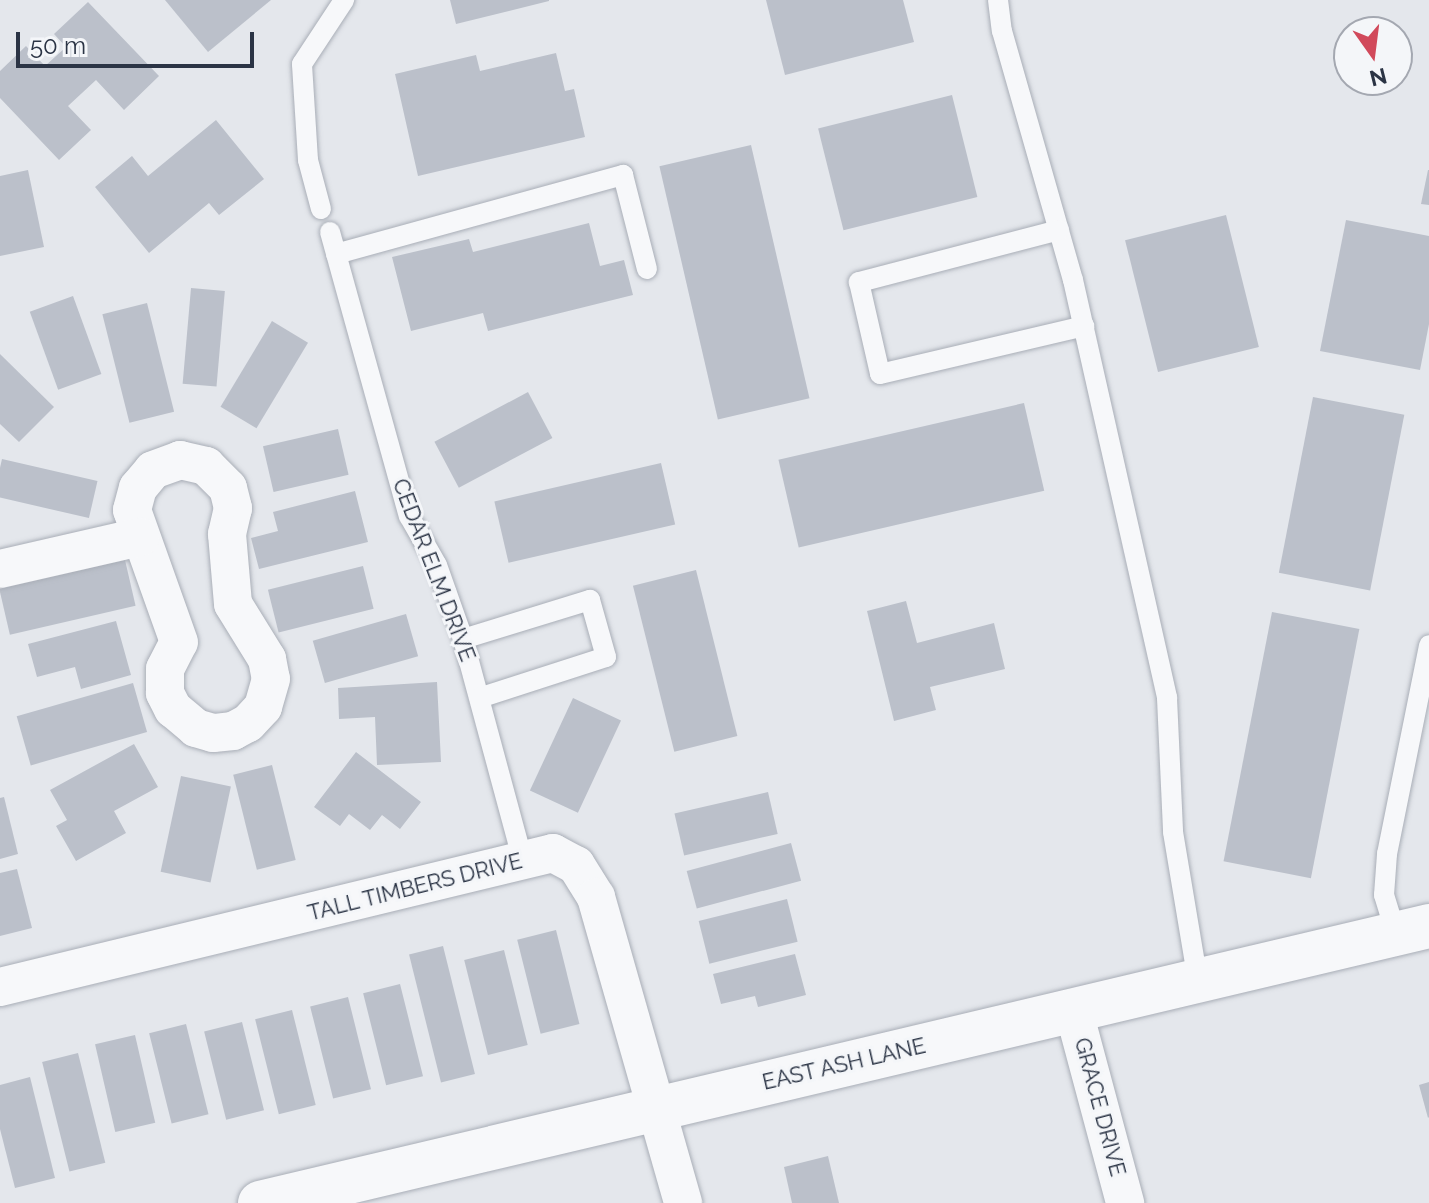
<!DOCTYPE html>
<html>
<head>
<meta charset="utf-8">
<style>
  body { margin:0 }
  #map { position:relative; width:1429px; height:1203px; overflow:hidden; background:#e4e7ec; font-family:Raleway,sans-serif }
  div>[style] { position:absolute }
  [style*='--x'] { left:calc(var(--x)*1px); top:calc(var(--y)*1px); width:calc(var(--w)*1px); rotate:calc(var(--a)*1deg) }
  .building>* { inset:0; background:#bbc0ca; transform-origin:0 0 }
  .roads { filter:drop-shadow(0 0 2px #a9aeb7) drop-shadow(0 0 2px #a9aeb7) }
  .service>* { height:20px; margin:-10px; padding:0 10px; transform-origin:10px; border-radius:10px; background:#f7f8fa }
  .minor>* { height:38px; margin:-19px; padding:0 19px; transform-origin:19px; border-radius:19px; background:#f7f8fa }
  .tertiary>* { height:44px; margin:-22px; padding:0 22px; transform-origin:22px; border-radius:22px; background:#f7f8fa }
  span { translate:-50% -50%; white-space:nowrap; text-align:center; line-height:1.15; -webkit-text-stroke:6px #f4f6f9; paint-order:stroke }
  .street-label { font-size:22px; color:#2b3445 }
  .north { position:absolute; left:1333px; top:16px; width:80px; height:80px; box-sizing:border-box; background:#f4f6f9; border:2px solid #a4a8b1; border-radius:50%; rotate:166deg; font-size:22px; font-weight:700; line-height:32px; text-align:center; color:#2b3445 }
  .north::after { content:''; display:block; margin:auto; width:28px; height:36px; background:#d1495b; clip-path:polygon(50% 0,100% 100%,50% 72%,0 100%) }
  .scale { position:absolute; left:16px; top:32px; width:238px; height:36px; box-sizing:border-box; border:4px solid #2b3445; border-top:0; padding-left:10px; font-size:24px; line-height:28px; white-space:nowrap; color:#2b3445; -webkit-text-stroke:6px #f4f6f9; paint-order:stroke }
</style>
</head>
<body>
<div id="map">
  <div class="building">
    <i style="clip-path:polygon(165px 0,271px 0,208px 52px)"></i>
    <i style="clip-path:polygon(450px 0,549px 0,549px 1px,456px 24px)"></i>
    <i style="clip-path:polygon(766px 0,903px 0,914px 42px,785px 75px)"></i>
    <i style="clip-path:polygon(88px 2px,159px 76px,124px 110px,96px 80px,68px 106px,91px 130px,59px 160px,0 98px,0 71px,26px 46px,45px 66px,66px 47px,54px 34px)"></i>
    <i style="clip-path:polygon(556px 53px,565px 91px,574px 89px,585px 137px,418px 176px,395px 74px,476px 55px,480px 71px)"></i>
    <i style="left:952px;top:95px;width:105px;height:138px;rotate:76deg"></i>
    <i style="clip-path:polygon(216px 120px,264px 179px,219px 215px,209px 203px,149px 253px,95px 187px,132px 156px,148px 176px)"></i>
    <i style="left:751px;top:145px;width:260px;height:94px;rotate:77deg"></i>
    <i style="clip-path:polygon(28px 170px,44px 247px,0 256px,0 176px)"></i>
    <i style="clip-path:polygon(1428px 170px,1429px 170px,1429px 205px,1421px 204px)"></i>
    <i style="left:1226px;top:215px;width:136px;height:104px;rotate:76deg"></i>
    <i style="clip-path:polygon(1346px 220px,1429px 236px,1429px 324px,1420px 370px,1320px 351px)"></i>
    <i style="clip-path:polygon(589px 223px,600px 266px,624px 260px,633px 295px,488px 331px,483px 313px,411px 331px,392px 257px,469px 239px,473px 252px)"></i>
    <i style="left:191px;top:288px;width:34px;height:96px;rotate:5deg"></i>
    <i style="left:73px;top:296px;width:83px;height:46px;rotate:70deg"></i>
    <i style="left:147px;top:303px;width:112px;height:46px;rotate:76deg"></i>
    <i style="left:272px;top:321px;width:42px;height:100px;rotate:31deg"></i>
    <i style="clip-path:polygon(0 354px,54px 407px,19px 442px,0 424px)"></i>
    <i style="left:528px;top:392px;width:52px;height:106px;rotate:62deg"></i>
    <i style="left:1313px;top:397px;width:93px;height:179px;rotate:11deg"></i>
    <i style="left:1024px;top:403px;width:90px;height:252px;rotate:77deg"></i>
    <i style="left:338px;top:429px;width:47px;height:77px;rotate:77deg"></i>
    <i style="left:2px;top:459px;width:98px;height:38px;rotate:13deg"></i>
    <i style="left:661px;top:463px;width:63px;height:171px;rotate:77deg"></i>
    <i style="clip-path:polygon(355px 491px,368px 542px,259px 569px,251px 538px,278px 531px,273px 512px)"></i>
    <i style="left:125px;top:560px;width:47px;height:129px;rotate:77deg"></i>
    <i style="left:363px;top:566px;width:44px;height:98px;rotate:76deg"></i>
    <i style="left:696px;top:570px;width:171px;height:65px;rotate:76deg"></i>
    <i style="clip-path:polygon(906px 601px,917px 643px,994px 623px,1005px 669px,930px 687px,936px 710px,894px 721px,867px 611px)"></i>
    <i style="left:1272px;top:612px;width:89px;height:254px;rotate:11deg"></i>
    <i style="left:406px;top:614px;width:44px;height:97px;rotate:74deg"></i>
    <i style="clip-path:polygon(116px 621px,131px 675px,81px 689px,75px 667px,37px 677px,28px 644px)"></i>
    <i style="clip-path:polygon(437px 682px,441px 762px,377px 765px,375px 717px,339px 719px,338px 688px)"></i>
    <i style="left:133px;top:683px;width:51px;height:121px;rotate:74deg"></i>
    <i style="left:573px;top:698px;width:53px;height:102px;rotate:25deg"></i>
    <i style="clip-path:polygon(134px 744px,158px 787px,114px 811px,126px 833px,76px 861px,56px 826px,67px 820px,50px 790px)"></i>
    <i style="clip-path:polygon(356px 752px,421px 802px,400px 829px,382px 815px,370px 830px,349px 814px,340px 826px,314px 807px)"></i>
    <i style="left:272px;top:765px;width:98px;height:40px;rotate:76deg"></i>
    <i style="left:181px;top:776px;width:51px;height:98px;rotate:12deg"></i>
    <i style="left:768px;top:792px;width:43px;height:96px;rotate:77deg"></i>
    <i style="clip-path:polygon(4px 797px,18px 854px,0 859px,0 798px)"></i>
    <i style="left:791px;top:843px;width:39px;height:108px;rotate:75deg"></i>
    <i style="clip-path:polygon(17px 869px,32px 928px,0 936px,0 873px)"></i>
    <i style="left:787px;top:899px;width:44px;height:91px;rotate:76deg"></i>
    <i style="left:556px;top:930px;width:97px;height:40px;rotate:76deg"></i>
    <i style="left:443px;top:946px;width:132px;height:35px;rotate:76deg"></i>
    <i style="left:504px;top:950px;width:98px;height:41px;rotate:76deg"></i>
    <i style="clip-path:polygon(795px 954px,806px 995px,758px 1007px,755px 996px,721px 1004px,713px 974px)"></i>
    <i style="left:400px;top:984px;width:95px;height:38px;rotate:76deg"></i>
    <i style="left:348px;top:997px;width:95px;height:39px;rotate:76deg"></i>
    <i style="left:292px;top:1010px;width:98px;height:38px;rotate:76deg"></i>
    <i style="left:242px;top:1022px;width:91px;height:39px;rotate:76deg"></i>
    <i style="left:186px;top:1024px;width:93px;height:38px;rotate:76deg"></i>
    <i style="left:135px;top:1035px;width:90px;height:41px;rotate:77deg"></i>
    <i style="left:78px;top:1053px;width:113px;height:37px;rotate:76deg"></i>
    <i style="clip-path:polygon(30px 1077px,55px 1178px,15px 1188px,0 1129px,0 1085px)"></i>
    <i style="clip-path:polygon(1429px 1082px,1429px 1117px,1428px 1118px,1419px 1085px)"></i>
    <i style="clip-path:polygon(828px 1156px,839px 1203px,792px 1203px,784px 1167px)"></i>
  </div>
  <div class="roads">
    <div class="service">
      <i style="--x:998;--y:0;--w:31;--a:83"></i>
      <i style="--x:1002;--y:31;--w:259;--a:74.1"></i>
      <i style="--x:1073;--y:280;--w:428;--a:77.3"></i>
      <i style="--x:1167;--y:698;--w:134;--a:87.4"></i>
      <i style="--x:1173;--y:832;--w:151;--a:80.5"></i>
      <i style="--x:321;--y:209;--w:51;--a:-104.9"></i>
      <i style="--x:308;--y:160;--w:96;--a:-93.6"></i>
      <i style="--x:302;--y:64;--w:77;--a:-56.7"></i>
      <i style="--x:1059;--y:230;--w:207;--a:165.4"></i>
      <i style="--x:859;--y:282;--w:94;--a:77.1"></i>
      <i style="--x:880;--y:374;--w:210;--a:-13.2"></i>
      <i style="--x:330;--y:232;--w:295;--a:74.5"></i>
      <i style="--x:409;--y:516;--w:56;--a:60.3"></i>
      <i style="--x:437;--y:565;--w:78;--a:70.6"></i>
      <i style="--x:463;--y:639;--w:230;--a:74.9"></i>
      <i style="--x:336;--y:254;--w:298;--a:-15.4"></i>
      <i style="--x:623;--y:175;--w:97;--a:75.7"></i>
      <i style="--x:463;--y:639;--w:133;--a:-17.1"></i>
      <i style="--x:590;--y:600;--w:59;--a:74.3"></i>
      <i style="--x:606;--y:657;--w:133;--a:162.1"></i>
      <i style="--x:1396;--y:934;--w:41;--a:-107.1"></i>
      <i style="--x:1384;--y:895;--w:41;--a:-85.8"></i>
      <i style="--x:1387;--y:854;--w:213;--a:-78.6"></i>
    </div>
    <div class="minor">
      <i style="--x:180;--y:460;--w:27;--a:13"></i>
      <i style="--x:206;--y:466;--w:31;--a:45"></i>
      <i style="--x:228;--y:488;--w:21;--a:76"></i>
      <i style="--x:233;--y:508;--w:27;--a:103"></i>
      <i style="--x:227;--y:534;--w:70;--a:85.1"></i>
      <i style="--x:233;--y:604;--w:65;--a:58.3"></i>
      <i style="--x:267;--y:659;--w:20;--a:79"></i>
      <i style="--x:271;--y:679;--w:29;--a:106"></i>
      <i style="--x:263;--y:707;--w:22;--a:133"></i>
      <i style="--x:248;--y:723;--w:17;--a:152"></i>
      <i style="--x:233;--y:731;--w:20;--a:174"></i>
      <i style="--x:213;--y:733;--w:18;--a:-164"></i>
      <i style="--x:196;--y:728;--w:30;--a:-140"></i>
      <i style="--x:173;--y:709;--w:18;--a:-117"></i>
      <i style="--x:165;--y:693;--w:24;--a:-90"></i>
      <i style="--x:165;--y:669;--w:30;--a:-63"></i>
      <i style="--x:179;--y:642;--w:140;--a:-109.6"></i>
      <i style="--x:132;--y:510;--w:23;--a:-75"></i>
      <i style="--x:138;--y:488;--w:23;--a:-50"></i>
      <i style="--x:153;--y:470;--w:29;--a:-20"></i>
      <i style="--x:0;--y:569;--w:144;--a:-12.9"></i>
      <i style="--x:0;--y:987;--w:569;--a:-13.62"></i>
      <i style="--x:553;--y:853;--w:26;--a:28"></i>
      <i style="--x:576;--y:865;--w:38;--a:58"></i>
      <i style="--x:596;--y:897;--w:318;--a:74.1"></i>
      <i style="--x:1074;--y:1012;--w:198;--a:75"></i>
    </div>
    <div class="tertiary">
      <i style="--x:260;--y:1203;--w:1201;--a:-13.33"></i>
    </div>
  </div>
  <div class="street-label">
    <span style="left:434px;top:570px;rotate:69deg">CEDAR ELM DRIVE</span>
    <span style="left:415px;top:887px;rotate:-14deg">TALL TIMBERS DRIVE</span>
    <span style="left:844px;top:1064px;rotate:-13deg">EAST ASH LANE</span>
    <span style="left:1100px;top:1107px;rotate:75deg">GRACE DRIVE</span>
  </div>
  <div class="north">N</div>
  <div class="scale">50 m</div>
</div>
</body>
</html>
